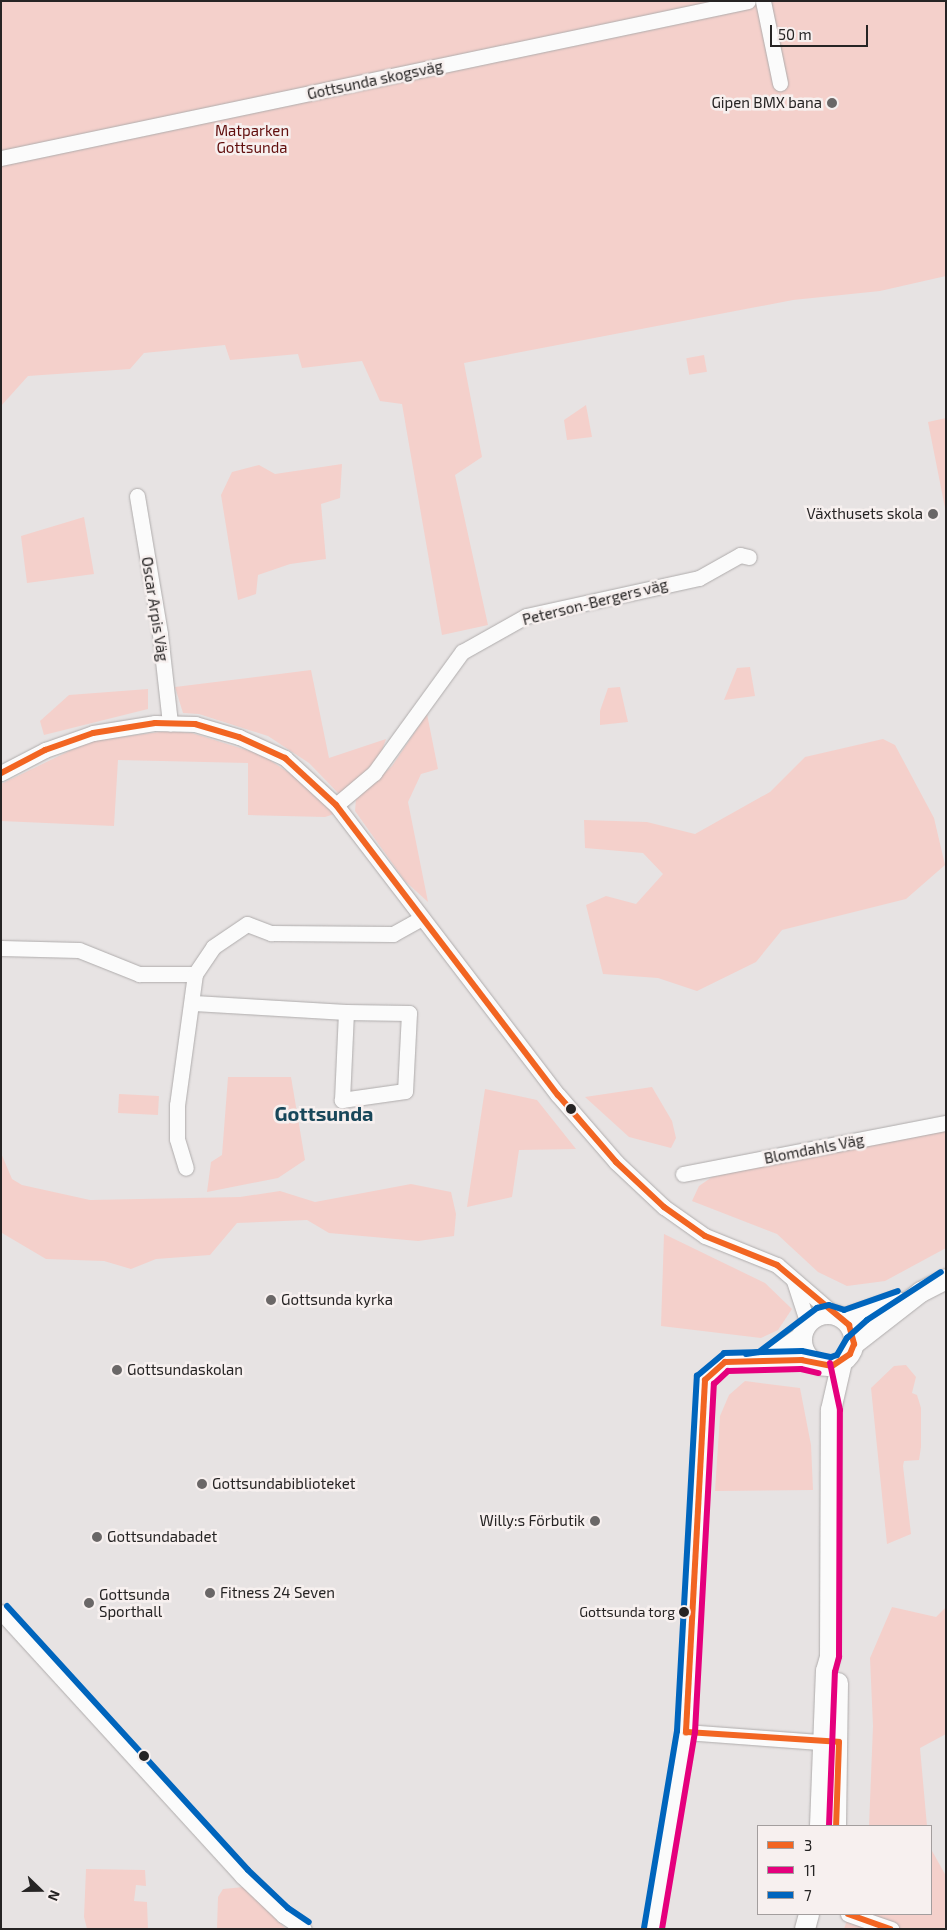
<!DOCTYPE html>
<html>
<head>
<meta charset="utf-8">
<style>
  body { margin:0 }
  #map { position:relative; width:947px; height:1930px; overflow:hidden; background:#e7e3e3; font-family:"Exo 2",sans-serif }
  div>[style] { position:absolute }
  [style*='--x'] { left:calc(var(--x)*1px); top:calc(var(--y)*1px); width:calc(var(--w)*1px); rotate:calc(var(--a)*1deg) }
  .green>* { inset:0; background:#f4d0cb; transform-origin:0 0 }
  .roads { filter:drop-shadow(0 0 1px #afacac) drop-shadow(0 0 1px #afacac) }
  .minor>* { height:15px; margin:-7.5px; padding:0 7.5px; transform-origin:7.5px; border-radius:7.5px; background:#fbfbfb }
  .tertiary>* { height:20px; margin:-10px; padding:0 10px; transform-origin:10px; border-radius:10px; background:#fbfbfb }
  .tertiary>.ring { margin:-10px; padding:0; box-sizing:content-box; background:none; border:20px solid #fbfbfb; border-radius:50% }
  .bus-1>* { height:6px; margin:-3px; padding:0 3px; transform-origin:3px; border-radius:3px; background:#f26522 }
  .bus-2>* { height:6px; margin:-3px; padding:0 3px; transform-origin:3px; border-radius:3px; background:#e5007d }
  .bus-3>* { height:6px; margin:-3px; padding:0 3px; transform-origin:3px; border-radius:3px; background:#0065bd }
  .dots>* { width:14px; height:14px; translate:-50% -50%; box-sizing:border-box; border:2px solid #f7f0ef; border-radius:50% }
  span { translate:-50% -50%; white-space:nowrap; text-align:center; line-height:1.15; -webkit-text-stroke:5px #f7f0ef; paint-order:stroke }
  .bus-label { font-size:14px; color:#262424 }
  .right { translate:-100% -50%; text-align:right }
  .street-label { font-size:15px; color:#262424 }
  .poi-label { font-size:15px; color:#262424 }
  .left { translate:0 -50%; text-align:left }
  .park-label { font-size:15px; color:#610e0d }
  .district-label { font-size:20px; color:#18475a; font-weight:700 }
  .frame { position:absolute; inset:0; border:2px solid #262424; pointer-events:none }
  .legend { position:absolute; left:757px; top:1825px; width:175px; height:90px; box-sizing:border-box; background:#f7f0ef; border:1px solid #a39e9e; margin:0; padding:6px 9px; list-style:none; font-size:15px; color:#262424 }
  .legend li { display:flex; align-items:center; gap:10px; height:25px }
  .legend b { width:25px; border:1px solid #a39e9e }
  .north { position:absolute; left:15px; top:1865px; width:50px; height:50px; -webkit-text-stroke:4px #f7f0ef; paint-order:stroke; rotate:112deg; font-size:14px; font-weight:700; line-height:20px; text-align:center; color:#262424 }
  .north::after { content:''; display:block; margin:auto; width:18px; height:22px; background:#262424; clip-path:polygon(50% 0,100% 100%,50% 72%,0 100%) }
  .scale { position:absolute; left:770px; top:25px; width:98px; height:22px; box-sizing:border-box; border:2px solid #262424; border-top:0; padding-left:6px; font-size:15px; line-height:18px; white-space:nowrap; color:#262424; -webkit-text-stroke:4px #f7f0ef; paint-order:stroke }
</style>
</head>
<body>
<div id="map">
  <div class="green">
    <i style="clip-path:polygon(1px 1px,946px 1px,946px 276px,880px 291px,793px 300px,464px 363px,482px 457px,455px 475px,488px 625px,442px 635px,402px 404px,380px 401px,362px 361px,302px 368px,298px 354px,230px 360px,225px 345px,144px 353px,130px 369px,28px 376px,1px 406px)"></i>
    <i style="left:704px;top:355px;width:17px;height:18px;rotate:80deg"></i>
    <i style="clip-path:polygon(586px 405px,592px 437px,567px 440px,564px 420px)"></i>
    <i style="clip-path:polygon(946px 418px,946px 513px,928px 422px)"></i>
    <i style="clip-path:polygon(342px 464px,340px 498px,321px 504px,326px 559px,290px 564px,258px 575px,256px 594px,238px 600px,221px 495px,232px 472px,259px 465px,275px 474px)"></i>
    <i style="clip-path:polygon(84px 517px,94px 574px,27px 583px,21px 536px)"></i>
    <i style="clip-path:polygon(750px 667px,755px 696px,724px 700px,737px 668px)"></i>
    <i style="clip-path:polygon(311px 670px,329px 758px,386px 739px,374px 773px,340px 795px,309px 763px,268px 736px,199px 714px,183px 713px,175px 687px)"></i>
    <i style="clip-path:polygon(620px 687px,628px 722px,600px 725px,600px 711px,608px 688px)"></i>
    <i style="clip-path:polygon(148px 689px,148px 709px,44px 735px,40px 721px,69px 695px)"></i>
    <i style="clip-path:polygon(427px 714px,438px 769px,421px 774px,408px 802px,428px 902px,405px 881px,355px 811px,356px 799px,392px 766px)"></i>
    <i style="clip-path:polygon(167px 731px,192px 733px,262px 755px,303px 782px,334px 814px,325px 817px,248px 815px,248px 763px,118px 760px,114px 826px,1px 821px,1px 784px,90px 741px)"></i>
    <i style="clip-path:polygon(883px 739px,895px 745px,934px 818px,945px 865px,906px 899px,782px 930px,756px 962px,697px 991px,658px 978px,603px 974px,586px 905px,606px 896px,636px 904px,663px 874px,643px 853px,585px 848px,584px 820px,647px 822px,695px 834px,770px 792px,805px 757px)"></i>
    <i style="clip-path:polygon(228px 1077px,291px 1077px,305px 1160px,278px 1178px,207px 1192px,211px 1162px,222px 1155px)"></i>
    <i style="clip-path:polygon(652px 1087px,672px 1121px,676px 1138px,671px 1148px,629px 1137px,585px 1097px)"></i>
    <i style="clip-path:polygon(485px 1089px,537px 1100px,576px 1149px,519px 1150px,512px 1197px,467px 1207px)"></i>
    <i style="left:119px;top:1094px;width:40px;height:19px;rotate:3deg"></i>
    <i style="clip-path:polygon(946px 1123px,946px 1248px,885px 1281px,847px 1286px,818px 1272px,777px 1234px,692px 1201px,699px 1186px,712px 1177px)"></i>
    <i style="clip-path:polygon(1px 1153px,12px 1179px,22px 1185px,90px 1200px,240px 1197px,280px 1191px,315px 1202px,411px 1184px,451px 1192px,456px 1214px,454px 1236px,418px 1241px,329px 1233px,307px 1220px,237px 1223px,210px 1255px,156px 1259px,131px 1269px,104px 1261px,46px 1259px,2px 1233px)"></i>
    <i style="clip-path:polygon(664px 1234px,765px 1283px,792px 1309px,778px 1330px,761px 1338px,661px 1326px)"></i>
    <i style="clip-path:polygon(906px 1365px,916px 1377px,912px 1393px,917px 1395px,921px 1408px,921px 1447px,919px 1460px,904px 1461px,903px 1466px,911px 1534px,887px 1544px,871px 1388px,894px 1366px)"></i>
    <i style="clip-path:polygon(745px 1381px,800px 1388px,811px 1445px,813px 1490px,715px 1491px,720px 1416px,729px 1395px)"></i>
    <i style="clip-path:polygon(892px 1607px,936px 1617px,946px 1607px,946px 1734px,920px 1748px,927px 1826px,869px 1826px,873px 1726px,870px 1658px)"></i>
    <i style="clip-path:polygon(931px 1849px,946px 1876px,946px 1929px,844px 1929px,849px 1914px,931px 1914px)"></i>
    <i style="clip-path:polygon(86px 1869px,145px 1870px,146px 1886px,136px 1885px,134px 1901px,147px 1902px,148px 1929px,87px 1929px,84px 1917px)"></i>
    <i style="clip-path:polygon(244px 1887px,284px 1927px,287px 1929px,217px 1929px,218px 1897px,223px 1889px)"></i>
  </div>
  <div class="roads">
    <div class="minor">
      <i style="--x:763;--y:1;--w:84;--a:78.3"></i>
      <i style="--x:1;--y:158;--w:763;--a:-11.87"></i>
      <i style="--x:137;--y:496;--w:140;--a:80.5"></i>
      <i style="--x:160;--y:634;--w:90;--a:83.6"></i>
      <i style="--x:1;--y:773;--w:50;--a:-27.6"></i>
      <i style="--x:45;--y:750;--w:51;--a:-19.5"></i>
      <i style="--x:93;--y:733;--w:63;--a:-9.2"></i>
      <i style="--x:155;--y:723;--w:40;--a:1.4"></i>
      <i style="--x:195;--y:724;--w:46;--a:16.5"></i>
      <i style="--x:239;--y:737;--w:51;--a:24.5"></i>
      <i style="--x:285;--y:758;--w:69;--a:42.7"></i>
      <i style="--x:336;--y:805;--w:365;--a:52.6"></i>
      <i style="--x:558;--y:1095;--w:89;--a:49.1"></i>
      <i style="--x:616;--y:1162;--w:66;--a:43.2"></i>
      <i style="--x:664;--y:1207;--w:50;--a:35.3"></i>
      <i style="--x:705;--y:1236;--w:78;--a:21.9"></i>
      <i style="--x:777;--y:1265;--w:78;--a:40.8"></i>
      <i style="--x:336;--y:805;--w:50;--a:-40.1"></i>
      <i style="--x:374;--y:773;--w:150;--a:-54"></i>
      <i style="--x:462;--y:652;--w:73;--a:-29.4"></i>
      <i style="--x:526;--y:616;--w:177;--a:-12.4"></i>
      <i style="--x:699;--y:578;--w:47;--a:-29.3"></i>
      <i style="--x:740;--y:555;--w:9;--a:13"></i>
      <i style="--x:1;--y:948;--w:78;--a:1.5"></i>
      <i style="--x:79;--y:950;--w:65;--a:21.8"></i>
      <i style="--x:139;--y:974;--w:56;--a:0"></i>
      <i style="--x:195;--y:974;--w:132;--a:97.8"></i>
      <i style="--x:177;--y:1105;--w:34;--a:90"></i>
      <i style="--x:177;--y:1139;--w:30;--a:73"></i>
      <i style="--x:195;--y:974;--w:32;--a:-56"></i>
      <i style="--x:213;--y:947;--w:41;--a:-34.1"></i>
      <i style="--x:247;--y:924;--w:26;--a:21"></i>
      <i style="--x:271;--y:933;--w:122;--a:0.5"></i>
      <i style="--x:393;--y:934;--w:33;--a:-29"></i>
      <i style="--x:194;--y:1003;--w:152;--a:3.4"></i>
      <i style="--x:346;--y:1012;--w:63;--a:0.9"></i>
      <i style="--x:409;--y:1013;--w:78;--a:92.9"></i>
      <i style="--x:405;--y:1091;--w:64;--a:171.9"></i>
      <i style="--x:342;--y:1100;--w:88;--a:-87.4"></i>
      <i style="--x:683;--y:1174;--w:268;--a:-11"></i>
      <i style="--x:794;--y:1281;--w:45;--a:72"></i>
      <i style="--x:763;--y:1360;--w:51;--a:-34.6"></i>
      <i style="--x:1;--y:1612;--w:357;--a:47.6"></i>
      <i style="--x:242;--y:1876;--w:57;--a:43.6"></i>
      <i style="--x:283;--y:1915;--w:25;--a:34"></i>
      <i style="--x:686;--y:1732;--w:146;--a:4.3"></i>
      <i style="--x:848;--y:1914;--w:46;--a:19.2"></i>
      <i style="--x:653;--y:1929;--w:200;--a:-80.5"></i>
      <i style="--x:686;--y:1732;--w:353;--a:-86.9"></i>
      <i style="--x:705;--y:1380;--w:27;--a:-42"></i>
      <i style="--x:725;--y:1362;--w:87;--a:-1.3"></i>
    </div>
    <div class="tertiary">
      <i class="ring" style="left:802px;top:1314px;width:32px;height:32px"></i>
      <i style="--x:844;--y:1319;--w:55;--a:-19.1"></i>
      <i style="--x:854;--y:1344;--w:85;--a:-37.8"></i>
      <i style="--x:921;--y:1292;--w:28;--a:-27"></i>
      <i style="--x:820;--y:1826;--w:155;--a:-87.8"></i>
      <i style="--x:826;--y:1671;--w:15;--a:-74"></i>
      <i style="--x:830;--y:1657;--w:247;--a:-89.8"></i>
      <i style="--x:831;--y:1410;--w:49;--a:-77.1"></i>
      <i style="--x:836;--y:1826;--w:143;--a:-89.2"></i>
      <i style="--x:805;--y:1929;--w:16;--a:-75"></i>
    </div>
  </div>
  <div class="bus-1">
    <i style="--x:1;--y:773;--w:50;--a:-27.6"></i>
    <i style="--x:45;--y:750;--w:51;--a:-19.5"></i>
    <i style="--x:93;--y:733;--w:63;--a:-9.2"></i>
    <i style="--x:155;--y:723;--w:40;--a:1.4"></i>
    <i style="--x:195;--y:724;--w:46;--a:16.5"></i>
    <i style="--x:239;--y:737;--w:51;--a:24.5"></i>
    <i style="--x:285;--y:758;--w:69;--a:42.7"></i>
    <i style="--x:336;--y:805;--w:365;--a:52.6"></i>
    <i style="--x:558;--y:1095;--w:89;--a:49.1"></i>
    <i style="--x:616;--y:1162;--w:66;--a:43.2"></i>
    <i style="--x:664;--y:1207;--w:50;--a:35.3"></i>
    <i style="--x:705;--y:1236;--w:78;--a:21.9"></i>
    <i style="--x:777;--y:1265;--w:94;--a:39.8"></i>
    <i style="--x:849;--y:1325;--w:20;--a:75"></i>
    <i style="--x:854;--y:1344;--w:11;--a:112"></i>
    <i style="--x:850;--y:1354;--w:22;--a:146"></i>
    <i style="--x:832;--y:1366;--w:31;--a:-169"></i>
    <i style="--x:802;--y:1360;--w:77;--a:178.5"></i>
    <i style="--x:725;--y:1362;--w:27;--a:138"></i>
    <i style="--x:705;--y:1380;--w:353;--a:93.1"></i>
    <i style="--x:686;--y:1732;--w:153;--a:3.7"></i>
    <i style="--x:839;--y:1742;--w:84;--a:92"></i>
    <i style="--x:848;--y:1914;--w:45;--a:19.7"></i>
  </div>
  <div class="bus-2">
    <i style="--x:829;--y:1826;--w:154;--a:-87.8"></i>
    <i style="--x:835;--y:1672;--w:16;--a:-75"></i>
    <i style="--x:839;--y:1657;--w:247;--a:-89.8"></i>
    <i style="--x:840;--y:1410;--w:48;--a:-102"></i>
    <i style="--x:662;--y:1929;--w:200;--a:-80.5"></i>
    <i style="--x:695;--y:1732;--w:349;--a:-86.9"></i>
    <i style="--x:714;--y:1384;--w:19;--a:-43"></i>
    <i style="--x:728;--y:1371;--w:73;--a:-1.6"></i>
    <i style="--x:801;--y:1369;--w:18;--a:13"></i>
  </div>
  <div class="bus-3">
    <i style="--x:746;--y:1354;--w:13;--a:-9"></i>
    <i style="--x:759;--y:1352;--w:73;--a:-37.2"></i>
    <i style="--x:817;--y:1308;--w:12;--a:-14"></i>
    <i style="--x:829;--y:1305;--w:16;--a:18"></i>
    <i style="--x:844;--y:1310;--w:57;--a:-19.4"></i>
    <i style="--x:7;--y:1606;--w:357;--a:47.6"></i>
    <i style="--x:248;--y:1870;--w:55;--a:43.5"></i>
    <i style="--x:288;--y:1908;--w:25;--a:34"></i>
    <i style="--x:644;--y:1928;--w:200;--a:-80.5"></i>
    <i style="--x:677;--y:1731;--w:356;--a:-86.8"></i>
    <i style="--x:697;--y:1376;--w:35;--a:-40"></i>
    <i style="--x:724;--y:1353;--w:78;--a:-1.5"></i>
    <i style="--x:802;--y:1351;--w:30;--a:12"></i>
    <i style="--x:831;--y:1357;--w:6;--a:-18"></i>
    <i style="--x:837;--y:1355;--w:20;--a:-60"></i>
    <i style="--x:847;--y:1338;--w:27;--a:-42"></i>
    <i style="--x:867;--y:1320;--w:88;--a:-33"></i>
  </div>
  <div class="dots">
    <i style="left:832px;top:103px;background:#6a6767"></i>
    <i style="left:933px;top:514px;background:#6a6767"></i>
    <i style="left:571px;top:1109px;background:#262424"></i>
    <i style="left:271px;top:1300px;background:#6a6767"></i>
    <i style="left:117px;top:1370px;background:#6a6767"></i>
    <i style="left:202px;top:1484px;background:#6a6767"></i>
    <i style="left:595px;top:1521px;background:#6a6767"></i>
    <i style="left:97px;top:1537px;background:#6a6767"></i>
    <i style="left:210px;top:1593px;background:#6a6767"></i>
    <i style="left:89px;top:1603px;background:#6a6767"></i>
    <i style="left:684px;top:1612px;background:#262424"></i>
    <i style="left:144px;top:1756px;background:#262424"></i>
  </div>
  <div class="bus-label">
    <span class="right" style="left:675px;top:1612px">Gottsunda torg</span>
  </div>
  <div class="street-label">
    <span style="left:375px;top:80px;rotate:-12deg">Gottsunda skogsväg</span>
    <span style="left:595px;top:602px;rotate:-14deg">Peterson-Bergers väg</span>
    <span style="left:155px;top:609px;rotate:81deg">Oscar Arpis Väg</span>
    <span style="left:814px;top:1149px;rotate:-11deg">Blomdahls Väg</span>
  </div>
  <div class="poi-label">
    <span class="right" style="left:822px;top:103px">Gipen BMX bana</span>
    <span class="right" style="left:923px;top:514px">Växthusets skola</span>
    <span class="left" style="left:281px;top:1300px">Gottsunda kyrka</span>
    <span class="left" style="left:127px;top:1370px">Gottsundaskolan</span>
    <span class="left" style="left:212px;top:1484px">Gottsundabiblioteket</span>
    <span class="right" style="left:585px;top:1521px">Willy:s Förbutik</span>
    <span class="left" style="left:107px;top:1537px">Gottsundabadet</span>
    <span class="left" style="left:220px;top:1593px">Fitness 24 Seven</span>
    <span class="left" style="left:99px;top:1603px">Gottsunda<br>Sporthall</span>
  </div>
  <div class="park-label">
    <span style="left:252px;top:139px">Matparken<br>Gottsunda</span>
  </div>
  <div class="district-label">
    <span style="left:324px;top:1113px">Gottsunda</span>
  </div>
  <div class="frame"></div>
  <ul class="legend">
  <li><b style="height:6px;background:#f26522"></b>3</li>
  <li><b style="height:6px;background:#e5007d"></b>11</li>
  <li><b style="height:6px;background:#0065bd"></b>7</li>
  </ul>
  <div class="north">N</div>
  <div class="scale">50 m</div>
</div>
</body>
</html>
